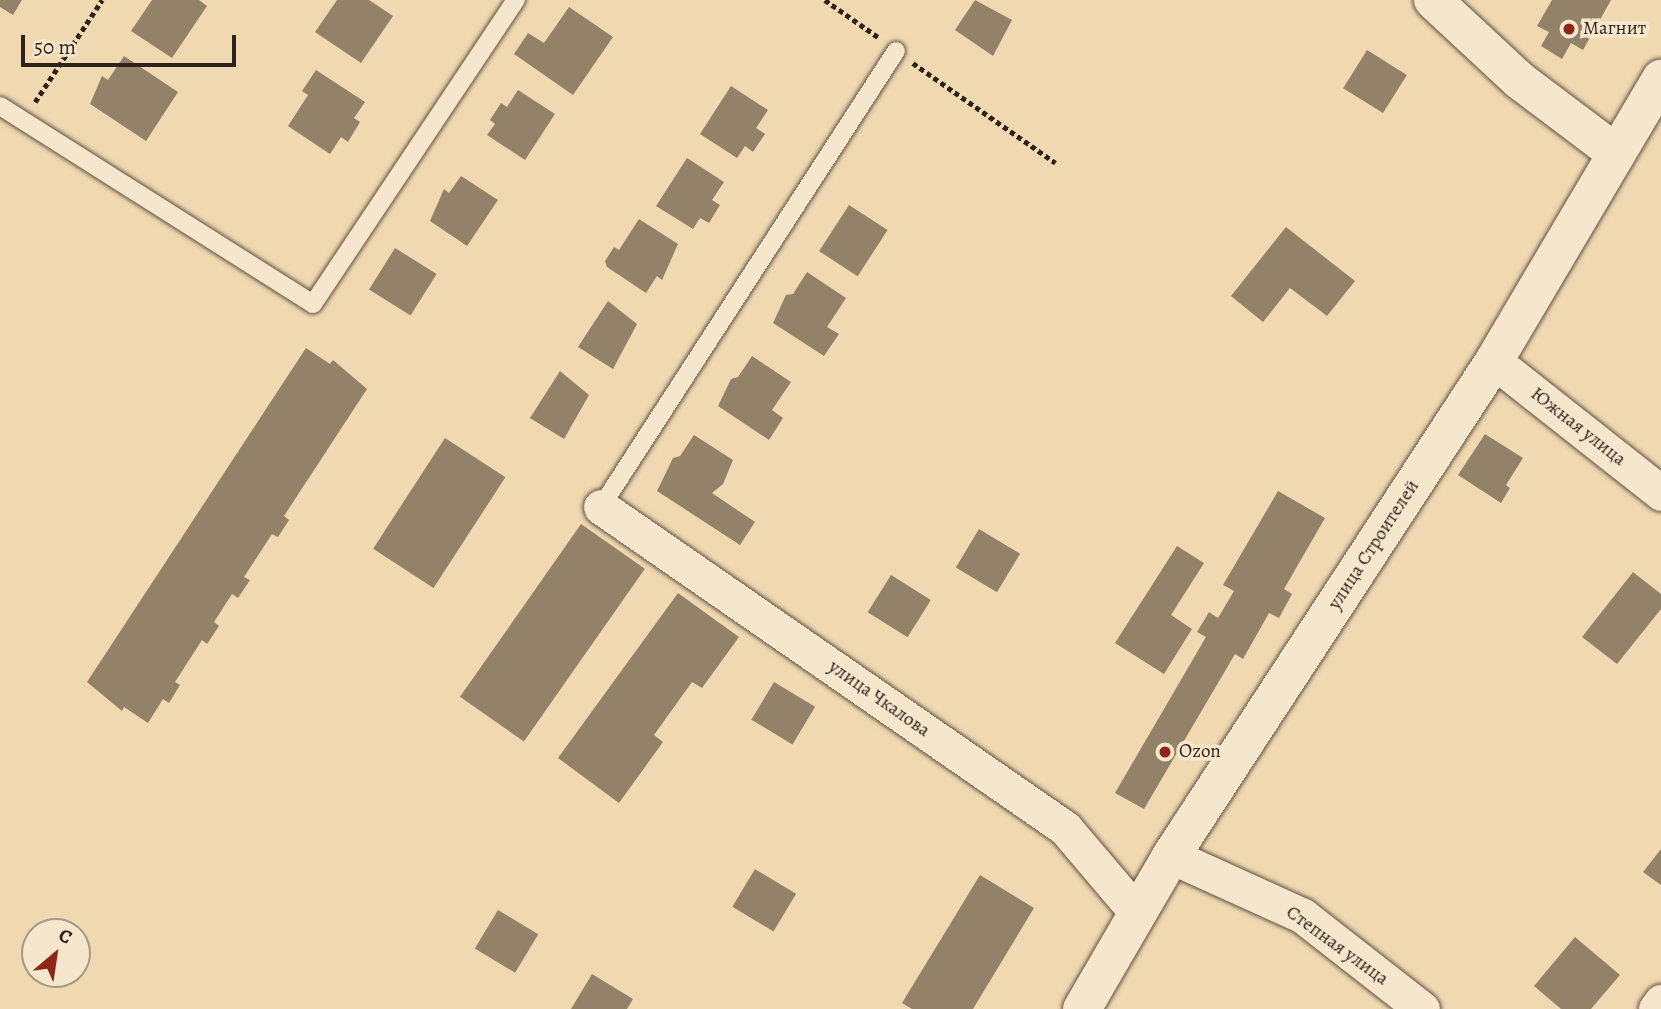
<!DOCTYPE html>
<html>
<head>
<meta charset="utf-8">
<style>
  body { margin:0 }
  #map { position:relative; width:1661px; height:1009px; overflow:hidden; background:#f0d8b0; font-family:Alegreya,serif }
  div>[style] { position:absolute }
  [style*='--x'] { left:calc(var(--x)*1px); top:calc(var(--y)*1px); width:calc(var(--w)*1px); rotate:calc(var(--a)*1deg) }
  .building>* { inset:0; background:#938168; transform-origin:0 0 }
  .path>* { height:4.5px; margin-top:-2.25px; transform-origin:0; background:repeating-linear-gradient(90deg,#2e221a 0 5px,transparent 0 8.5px) }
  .roads { filter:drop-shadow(0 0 2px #5e5040) drop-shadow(0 0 2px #5e5040) }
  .service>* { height:18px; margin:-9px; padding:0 9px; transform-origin:9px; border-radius:9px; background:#f5e6cc }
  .minor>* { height:35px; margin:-17.5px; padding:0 17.5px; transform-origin:17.5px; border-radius:17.5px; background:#f5e6cc }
  .tertiary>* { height:38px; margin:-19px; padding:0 19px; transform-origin:19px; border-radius:19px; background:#f5e6cc }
  .secondary>* { height:38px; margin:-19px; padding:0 19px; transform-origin:19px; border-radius:19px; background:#f5e6cc }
  .dots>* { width:19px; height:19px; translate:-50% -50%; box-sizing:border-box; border:4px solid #f5e6cc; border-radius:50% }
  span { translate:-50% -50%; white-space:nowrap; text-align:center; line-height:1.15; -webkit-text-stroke:7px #f5e6cc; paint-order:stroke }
  .poi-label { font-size:19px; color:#2e221a }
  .left { translate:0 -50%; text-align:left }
  .street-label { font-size:19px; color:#2e221a }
  .north { position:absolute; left:21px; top:918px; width:70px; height:70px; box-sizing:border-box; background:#f5e6cc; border:2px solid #a59885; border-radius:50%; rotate:29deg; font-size:19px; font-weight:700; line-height:28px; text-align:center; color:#2e221a }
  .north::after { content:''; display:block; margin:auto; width:24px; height:32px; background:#8f2418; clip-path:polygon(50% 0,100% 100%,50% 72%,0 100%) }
  .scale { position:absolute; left:21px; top:35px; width:215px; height:32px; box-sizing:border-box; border:4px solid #2e221a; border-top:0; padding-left:9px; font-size:21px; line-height:24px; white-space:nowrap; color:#2e221a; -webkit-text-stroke:5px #f5e6cc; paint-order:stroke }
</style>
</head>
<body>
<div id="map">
  <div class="building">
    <i style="clip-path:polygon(0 0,22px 0,13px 15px,0 7px)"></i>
    <i style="clip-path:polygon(152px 0,199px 0,207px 6px,172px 58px,131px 31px)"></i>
    <i style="clip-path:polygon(337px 0,369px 0,393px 16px,361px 63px,315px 32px)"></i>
    <i style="clip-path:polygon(975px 0,1012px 20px,993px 56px,955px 30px)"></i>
    <i style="clip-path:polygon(1552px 0,1611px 0,1583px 50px,1571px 43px,1562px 59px,1541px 46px,1549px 32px,1537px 26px)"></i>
    <i style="clip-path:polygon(569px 7px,613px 37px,573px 95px,514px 54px,528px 33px,544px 43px)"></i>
    <i style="left:1367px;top:50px;width:47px;height:45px;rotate:32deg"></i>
    <i style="clip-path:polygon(124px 56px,178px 92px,146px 141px,90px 104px,102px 76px,108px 80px)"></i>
    <i style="clip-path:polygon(316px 70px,365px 102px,354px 118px,360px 122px,348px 142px,341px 137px,330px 154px,288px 126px,308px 95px,302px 91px)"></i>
    <i style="clip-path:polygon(731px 86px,768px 110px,756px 128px,765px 134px,753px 152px,745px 146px,737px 158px,700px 134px)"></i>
    <i style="clip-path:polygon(518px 90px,555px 114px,525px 160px,487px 135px,495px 124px,490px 120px,501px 103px,507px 107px)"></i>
    <i style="clip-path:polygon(687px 158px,724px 182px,712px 200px,720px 205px,709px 223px,700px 218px,693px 229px,656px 206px)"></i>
    <i style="clip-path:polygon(461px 176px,498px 200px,467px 246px,430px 221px,444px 189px,449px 193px)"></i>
    <i style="left:849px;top:205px;width:46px;height:55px;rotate:33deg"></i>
    <i style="clip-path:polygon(639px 219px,678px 244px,662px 280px,657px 276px,646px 293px,607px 267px,605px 261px,614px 247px,619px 250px)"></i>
    <i style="clip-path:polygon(1286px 227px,1355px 281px,1327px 316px,1290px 288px,1263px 322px,1231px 296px)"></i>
    <i style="left:395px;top:248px;width:49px;height:49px;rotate:32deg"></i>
    <i style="clip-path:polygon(807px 272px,846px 298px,827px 327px,839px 334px,824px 356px,773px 323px,786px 295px,793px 294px)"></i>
    <i style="clip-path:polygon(608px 301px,637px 324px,613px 369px,578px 347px)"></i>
    <i style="clip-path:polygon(306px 348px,330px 364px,333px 360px,367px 389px,284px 516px,289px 520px,278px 537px,272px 534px,244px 577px,250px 580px,238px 598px,232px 594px,214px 622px,219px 626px,207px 644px,202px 640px,175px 682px,180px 685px,169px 703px,163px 699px,148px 723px,124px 707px,122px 711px,87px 682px)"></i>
    <i style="clip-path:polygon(752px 356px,791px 382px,772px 410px,783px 418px,769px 440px,718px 406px,731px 379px,738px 377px)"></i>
    <i style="clip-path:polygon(560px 371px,589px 395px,564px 439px,530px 418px)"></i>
    <i style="clip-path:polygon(1485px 434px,1523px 458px,1506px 485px,1510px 488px,1501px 503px,1458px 475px)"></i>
    <i style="clip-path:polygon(694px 435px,733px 460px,723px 484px,712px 493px,755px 522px,740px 545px,657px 491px,673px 458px,680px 456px)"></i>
    <i style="left:445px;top:438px;width:72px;height:132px;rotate:33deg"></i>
    <i style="clip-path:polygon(1278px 491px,1325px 518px,1284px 589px,1292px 594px,1279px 618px,1269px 613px,1243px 659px,1235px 654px,1144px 809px,1115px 793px,1206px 637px,1197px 632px,1209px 612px,1218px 618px,1234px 591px,1223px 585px)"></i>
    <i style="left:581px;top:524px;width:78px;height:211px;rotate:35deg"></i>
    <i style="left:979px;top:529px;width:48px;height:45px;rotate:31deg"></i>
    <i style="clip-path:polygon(1177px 546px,1204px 563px,1171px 615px,1192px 629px,1164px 674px,1115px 643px)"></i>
    <i style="clip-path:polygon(1633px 572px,1661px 594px,1661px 609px,1617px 664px,1582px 637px)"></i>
    <i style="left:891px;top:575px;width:47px;height:44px;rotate:32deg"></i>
    <i style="clip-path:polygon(678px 593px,739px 637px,702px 688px,692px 682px,654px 735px,663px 742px,619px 803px,558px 758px)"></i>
    <i style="left:774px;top:682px;width:48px;height:44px;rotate:31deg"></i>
    <i style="clip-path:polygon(1661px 849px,1661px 885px,1643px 872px)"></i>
    <i style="left:755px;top:869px;width:48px;height:44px;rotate:31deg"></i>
    <i style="clip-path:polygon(980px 875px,1034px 908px,973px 1009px,912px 1009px,902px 1003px)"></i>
    <i style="left:498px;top:910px;width:47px;height:45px;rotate:31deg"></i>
    <i style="clip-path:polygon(1575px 937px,1620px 975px,1591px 1009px,1561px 1009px,1534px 986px)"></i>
    <i style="clip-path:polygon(592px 974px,633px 999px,627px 1009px,571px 1009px)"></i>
  </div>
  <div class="path">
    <i style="--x:825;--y:0;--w:65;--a:34.9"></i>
    <i style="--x:913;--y:63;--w:174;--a:35"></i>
    <i style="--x:35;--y:102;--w:122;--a:-56.7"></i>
  </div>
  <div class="roads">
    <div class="service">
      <i style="--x:0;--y:106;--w:370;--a:32.3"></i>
      <i style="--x:313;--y:304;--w:366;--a:-56.3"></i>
      <i style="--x:601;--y:507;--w:543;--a:-57.1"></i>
    </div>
    <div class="minor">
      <i style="--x:1494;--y:361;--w:213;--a:38.3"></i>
      <i style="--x:601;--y:507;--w:564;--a:34.68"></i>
      <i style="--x:1065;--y:828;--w:111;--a:49.7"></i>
      <i style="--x:1171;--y:856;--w:145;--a:24.4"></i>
      <i style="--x:1303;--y:916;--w:151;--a:38"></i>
      <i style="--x:1656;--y:1009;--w:9;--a:-54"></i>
    </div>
    <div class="tertiary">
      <i style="--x:1433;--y:0;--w:117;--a:42.9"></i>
      <i style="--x:1519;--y:80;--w:121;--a:37"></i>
    </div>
    <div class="secondary">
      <i style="--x:1082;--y:1009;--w:177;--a:-59.8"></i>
      <i style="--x:1171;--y:856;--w:591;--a:-56.87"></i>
      <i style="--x:1494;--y:361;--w:328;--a:-59.4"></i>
    </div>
  </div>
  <div class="dots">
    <i style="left:1569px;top:29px;background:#8f2418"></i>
    <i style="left:1165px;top:752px;background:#8f2418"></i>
  </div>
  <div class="poi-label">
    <span class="left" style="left:1583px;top:29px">Магнит</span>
    <span class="left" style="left:1179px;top:752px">Ozon</span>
  </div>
  <div class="street-label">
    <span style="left:1578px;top:427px;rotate:38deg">Южная улица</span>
    <span style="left:1374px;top:545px;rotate:-57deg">улица Строителей</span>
    <span style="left:879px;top:699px;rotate:35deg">улица Чкалова</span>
    <span style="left:1337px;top:946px;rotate:36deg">Степная улица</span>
  </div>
  <div class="north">С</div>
  <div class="scale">50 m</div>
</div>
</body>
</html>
